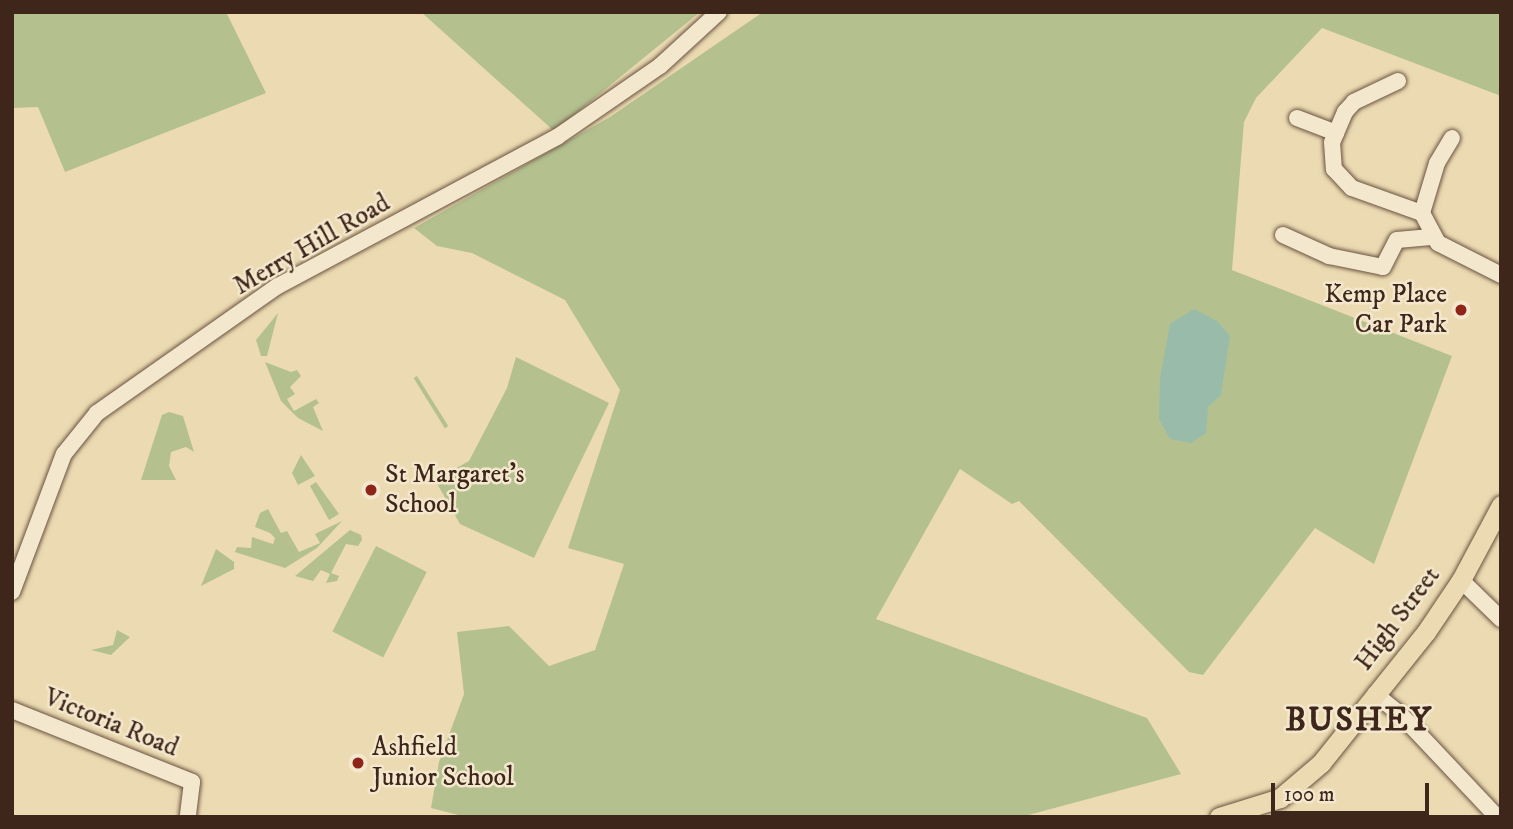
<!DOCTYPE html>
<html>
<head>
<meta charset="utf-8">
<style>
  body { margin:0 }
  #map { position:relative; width:1513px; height:829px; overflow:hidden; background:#ecdbb2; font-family:"IM FELL DW Pica",serif }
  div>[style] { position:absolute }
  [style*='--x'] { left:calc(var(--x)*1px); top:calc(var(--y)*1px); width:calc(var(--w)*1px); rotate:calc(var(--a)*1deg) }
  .green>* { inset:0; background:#b4c18f; transform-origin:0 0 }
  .water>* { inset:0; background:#9ba }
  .roads { filter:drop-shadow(0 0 2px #6a5341) drop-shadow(0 0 2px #6a5341) }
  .minor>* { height:16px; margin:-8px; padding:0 8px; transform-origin:8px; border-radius:8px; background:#f3e8cd }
  .major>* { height:19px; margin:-9.5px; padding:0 9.5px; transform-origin:9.5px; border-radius:9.5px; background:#ecdbb2 }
  .dots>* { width:19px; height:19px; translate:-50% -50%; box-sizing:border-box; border:4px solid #f3e8cd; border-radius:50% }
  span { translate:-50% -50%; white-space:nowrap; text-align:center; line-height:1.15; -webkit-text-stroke:5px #f3e8cd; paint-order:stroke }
  .street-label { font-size:26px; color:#3f261b }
  .poi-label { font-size:26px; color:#3f261b }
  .right { translate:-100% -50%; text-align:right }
  .left { translate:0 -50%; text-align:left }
  .district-label { font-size:33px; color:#3f261b; font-weight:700; letter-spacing:2px }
  .frame { position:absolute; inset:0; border:14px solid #3f261b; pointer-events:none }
  .scale { position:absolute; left:1271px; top:783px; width:158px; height:32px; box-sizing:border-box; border:4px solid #3f261b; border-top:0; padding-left:9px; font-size:21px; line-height:24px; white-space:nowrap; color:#3f261b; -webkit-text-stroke:5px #f3e8cd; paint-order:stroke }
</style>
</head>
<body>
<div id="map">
  <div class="green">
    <i style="clip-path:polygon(12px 12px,226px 12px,266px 93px,65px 172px,38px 107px,12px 108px)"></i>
    <i style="clip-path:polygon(421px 12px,700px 12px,554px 131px)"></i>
    <i style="clip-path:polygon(763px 12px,1501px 12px,1501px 96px,1322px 28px,1256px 98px,1244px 122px,1232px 270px,1452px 356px,1374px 564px,1315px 528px,1203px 675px,1189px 672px,1019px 501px,1012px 504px,960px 469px,876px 619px,1147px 718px,1181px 774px,1021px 817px,466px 817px,431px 808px,439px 762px,464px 694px,457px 632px,509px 626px,549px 666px,595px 650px,624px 564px,568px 548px,620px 390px,565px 300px,472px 253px,437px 246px,414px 228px,610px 117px)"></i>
    <i style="clip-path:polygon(278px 313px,267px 356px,261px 356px,256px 340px)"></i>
    <i style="clip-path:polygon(516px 357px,609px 403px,534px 558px,460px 524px,435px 480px,469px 461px,507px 388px)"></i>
    <i style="clip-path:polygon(265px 362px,291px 372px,297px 370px,301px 376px,290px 387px,295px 394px,287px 399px,294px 411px,316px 399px,319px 403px,313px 407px,323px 431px,298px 418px,281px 401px)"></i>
    <i style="left:417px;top:376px;width:59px;height:4px;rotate:58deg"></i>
    <i style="clip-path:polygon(169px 412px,183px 416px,194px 452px,186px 447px,171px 452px,169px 466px,176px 480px,141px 480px,162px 415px)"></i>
    <i style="clip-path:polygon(301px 455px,315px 476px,298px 485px,292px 473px)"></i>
    <i style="clip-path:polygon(316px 482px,339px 514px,329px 520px,310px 486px)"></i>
    <i style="clip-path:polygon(268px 509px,281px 533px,287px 531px,299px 552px,320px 543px,315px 534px,342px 521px,317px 548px,285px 568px,235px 552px,237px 547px,251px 548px,252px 537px,273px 544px,275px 538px,270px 533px,255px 527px,260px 513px)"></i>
    <i style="clip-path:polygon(350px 530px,361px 535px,362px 540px,358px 546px,346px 544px,331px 573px,339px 576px,337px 581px,326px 583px,330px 574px,321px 570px,313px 581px,295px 576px)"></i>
    <i style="left:376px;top:546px;width:57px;height:96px;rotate:27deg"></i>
    <i style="clip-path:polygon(216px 549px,234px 562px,234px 569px,201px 586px)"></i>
    <i style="clip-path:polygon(117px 630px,130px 637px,111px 655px,91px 650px,113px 645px)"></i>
  </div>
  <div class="water">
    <i style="clip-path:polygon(1194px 309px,1217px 321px,1230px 336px,1221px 395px,1208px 407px,1206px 433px,1191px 443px,1170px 439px,1159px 419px,1160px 378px,1170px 324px)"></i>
  </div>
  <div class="roads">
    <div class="minor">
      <i style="--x:1398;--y:81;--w:49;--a:154.5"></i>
      <i style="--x:1354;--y:102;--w:13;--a:132"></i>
      <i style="--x:1345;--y:112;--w:33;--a:113"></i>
      <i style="--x:1332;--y:142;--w:27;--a:86"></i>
      <i style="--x:1334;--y:169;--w:26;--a:47"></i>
      <i style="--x:1352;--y:188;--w:74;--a:19.7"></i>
      <i style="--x:1422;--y:213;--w:34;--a:62"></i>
      <i style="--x:1438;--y:243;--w:71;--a:26.9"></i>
      <i style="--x:1297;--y:118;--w:42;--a:21"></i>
      <i style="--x:1422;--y:213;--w:52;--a:-73.3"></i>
      <i style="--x:1437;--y:163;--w:29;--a:-59"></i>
      <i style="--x:1283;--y:235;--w:51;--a:24.5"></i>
      <i style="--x:1329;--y:256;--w:55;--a:11.5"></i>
      <i style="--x:1383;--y:267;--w:30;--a:-63"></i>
      <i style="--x:1397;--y:240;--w:37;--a:-5"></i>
      <i style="--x:1461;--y:580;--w:56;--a:44.3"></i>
      <i style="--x:12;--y:592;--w:147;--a:-69.4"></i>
      <i style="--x:64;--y:454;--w:53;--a:-51.2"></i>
      <i style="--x:97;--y:413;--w:221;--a:-35.1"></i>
      <i style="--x:278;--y:286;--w:316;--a:-28.1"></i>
      <i style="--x:557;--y:137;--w:125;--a:-34.6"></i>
      <i style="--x:660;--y:66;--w:80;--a:-42.5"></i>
      <i style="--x:1375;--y:694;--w:33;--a:39"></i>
      <i style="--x:1401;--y:715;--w:140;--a:46.7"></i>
      <i style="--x:12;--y:710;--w:194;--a:21.8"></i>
      <i style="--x:192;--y:782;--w:35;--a:97"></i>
    </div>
    <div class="major">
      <i style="--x:1219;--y:817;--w:64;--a:-17.3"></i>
      <i style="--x:1280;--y:798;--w:54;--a:-40.5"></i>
      <i style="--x:1321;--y:763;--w:168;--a:-51.3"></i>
      <i style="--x:1426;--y:632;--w:63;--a:-56.1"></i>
      <i style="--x:1461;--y:580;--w:85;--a:-61.9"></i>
    </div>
  </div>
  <div class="dots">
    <i style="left:1461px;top:310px;background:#8f2418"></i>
    <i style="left:371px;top:490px;background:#8f2418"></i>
    <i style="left:358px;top:763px;background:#8f2418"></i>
  </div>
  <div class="street-label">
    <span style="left:312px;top:245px;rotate:-30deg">Merry Hill Road</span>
    <span style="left:1398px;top:619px;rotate:-53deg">High Street</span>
    <span style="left:111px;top:723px;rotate:22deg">Victoria Road</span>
  </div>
  <div class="poi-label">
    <span class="right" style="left:1447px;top:310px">Kemp Place<br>Car Park</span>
    <span class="left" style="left:385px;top:490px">St Margaret's<br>School</span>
    <span class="left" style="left:372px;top:763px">Ashfield<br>Junior School</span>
  </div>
  <div class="district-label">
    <span style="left:1359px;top:721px">BUSHEY</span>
  </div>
  <div class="frame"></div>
  <div class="scale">100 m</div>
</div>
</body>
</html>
